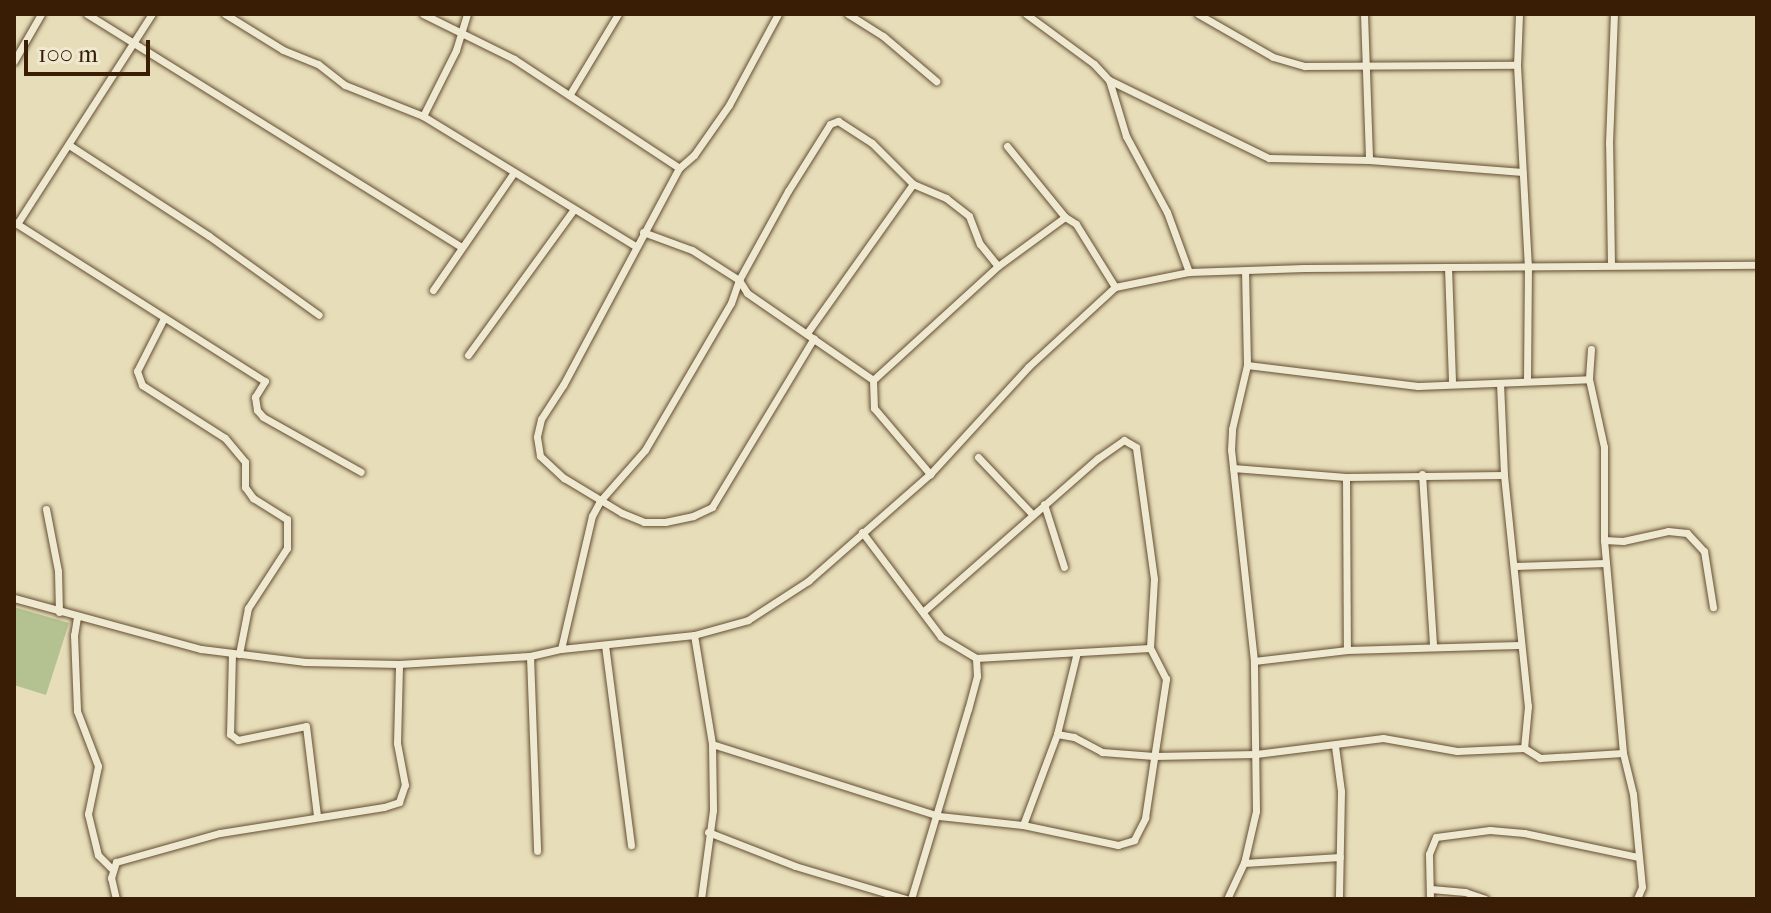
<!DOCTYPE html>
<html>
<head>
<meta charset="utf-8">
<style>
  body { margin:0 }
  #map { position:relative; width:1771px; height:913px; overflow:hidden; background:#e7ddb9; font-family:"IM FELL French Canon",serif }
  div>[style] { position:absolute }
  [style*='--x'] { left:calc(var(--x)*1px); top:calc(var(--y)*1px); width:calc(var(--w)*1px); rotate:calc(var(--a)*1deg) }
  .green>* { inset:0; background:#b4c190 }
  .roads { filter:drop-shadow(0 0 2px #644e32) drop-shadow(0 0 2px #644e32) }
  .street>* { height:7px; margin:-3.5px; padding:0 3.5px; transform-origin:3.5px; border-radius:3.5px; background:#efe9d2 }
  span { translate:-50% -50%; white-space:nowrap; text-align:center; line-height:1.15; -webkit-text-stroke:7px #efe9d2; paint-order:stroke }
  .frame { position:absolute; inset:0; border:16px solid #391e05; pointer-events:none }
  .scale { position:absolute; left:24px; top:40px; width:126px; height:36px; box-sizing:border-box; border:4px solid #391e05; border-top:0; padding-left:10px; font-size:24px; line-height:28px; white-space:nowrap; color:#391e05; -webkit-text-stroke:6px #efe9d2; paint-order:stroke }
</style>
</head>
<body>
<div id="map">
  <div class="green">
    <i style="clip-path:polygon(14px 607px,69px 623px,46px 695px,14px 685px)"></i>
  </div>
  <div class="roads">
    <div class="street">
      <i style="--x:87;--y:14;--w:441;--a:31.9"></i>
      <i style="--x:225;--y:14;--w:68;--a:31.8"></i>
      <i style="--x:283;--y:50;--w:38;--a:22"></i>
      <i style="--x:318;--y:64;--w:34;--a:38"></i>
      <i style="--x:345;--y:85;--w:84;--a:21.7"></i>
      <i style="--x:423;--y:116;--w:249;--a:31.5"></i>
      <i style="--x:423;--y:14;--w:102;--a:26.3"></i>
      <i style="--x:514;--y:59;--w:198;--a:33.4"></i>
      <i style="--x:778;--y:14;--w:103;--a:118.3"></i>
      <i style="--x:729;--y:105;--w:61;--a:125"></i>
      <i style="--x:694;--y:155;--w:20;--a:139"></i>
      <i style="--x:679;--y:168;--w:246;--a:118.1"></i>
      <i style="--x:563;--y:385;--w:40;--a:122.9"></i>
      <i style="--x:541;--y:419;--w:18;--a:103"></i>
      <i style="--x:537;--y:437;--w:19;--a:81"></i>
      <i style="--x:540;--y:456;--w:33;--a:43"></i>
      <i style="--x:564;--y:478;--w:68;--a:31.1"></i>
      <i style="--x:622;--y:513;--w:24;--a:22"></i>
      <i style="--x:644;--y:522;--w:21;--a:0"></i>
      <i style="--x:665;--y:522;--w:29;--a:-12"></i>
      <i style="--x:693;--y:516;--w:21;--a:-25"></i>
      <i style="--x:712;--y:507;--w:197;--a:-58.9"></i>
      <i style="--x:848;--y:14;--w:41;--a:32.2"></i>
      <i style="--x:883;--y:36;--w:70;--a:40.3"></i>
      <i style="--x:1026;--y:14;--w:84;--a:36.3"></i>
      <i style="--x:1094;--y:64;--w:22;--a:47"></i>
      <i style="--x:1109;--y:80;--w:59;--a:73.1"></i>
      <i style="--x:1126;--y:136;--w:86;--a:61.7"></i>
      <i style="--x:1167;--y:212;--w:64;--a:69.9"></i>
      <i style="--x:1198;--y:14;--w:86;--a:29.8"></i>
      <i style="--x:1273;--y:57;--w:33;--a:16"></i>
      <i style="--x:1305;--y:66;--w:212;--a:-0.3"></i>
      <i style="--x:1364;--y:14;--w:146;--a:88"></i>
      <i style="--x:1519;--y:14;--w:51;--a:92.2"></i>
      <i style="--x:1517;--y:65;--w:200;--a:86.9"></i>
      <i style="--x:1528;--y:265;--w:115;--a:90.5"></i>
      <i style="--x:14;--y:61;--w:54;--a:-60.1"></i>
      <i style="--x:1109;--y:80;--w:178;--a:26"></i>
      <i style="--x:1269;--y:158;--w:100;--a:1.1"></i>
      <i style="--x:1369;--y:160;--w:154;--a:4.5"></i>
      <i style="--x:570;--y:94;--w:93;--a:-59"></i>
      <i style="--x:423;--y:116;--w:74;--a:-63.4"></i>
      <i style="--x:456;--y:50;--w:38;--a:-73"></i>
      <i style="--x:69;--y:145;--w:167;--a:33"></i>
      <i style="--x:209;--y:236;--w:135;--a:35.7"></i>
      <i style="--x:1007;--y:146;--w:92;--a:50.8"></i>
      <i style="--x:1065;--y:217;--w:13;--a:32"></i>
      <i style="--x:1076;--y:224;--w:74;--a:58.2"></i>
      <i style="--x:14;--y:222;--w:297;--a:32.4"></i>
      <i style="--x:265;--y:381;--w:19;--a:122"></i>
      <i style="--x:255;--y:397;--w:13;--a:81"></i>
      <i style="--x:257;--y:410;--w:9;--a:49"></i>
      <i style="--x:263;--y:417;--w:112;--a:29.3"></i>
      <i style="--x:17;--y:224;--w:250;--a:-57.3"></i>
      <i style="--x:643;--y:232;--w:52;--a:20.2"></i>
      <i style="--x:692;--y:250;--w:56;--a:32.6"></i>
      <i style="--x:739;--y:280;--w:15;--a:58"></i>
      <i style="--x:747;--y:293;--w:153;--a:34.6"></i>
      <i style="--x:1611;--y:264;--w:121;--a:-90.9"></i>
      <i style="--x:1609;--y:143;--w:129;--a:-87.8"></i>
      <i style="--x:998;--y:266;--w:83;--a:-36.2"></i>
      <i style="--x:1448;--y:267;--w:117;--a:88"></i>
      <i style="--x:433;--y:290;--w:143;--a:-55.5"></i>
      <i style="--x:163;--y:320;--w:57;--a:117"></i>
      <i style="--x:137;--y:371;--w:15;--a:70"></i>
      <i style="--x:142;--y:385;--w:98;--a:32.6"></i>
      <i style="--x:225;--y:438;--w:31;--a:50"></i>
      <i style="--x:245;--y:462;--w:25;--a:90"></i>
      <i style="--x:245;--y:487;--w:14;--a:54"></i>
      <i style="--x:253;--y:498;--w:40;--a:32"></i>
      <i style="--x:287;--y:519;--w:29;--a:90"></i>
      <i style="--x:287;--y:548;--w:72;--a:123"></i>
      <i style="--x:248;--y:608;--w:47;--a:101.1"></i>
      <i style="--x:807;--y:333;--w:183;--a:-54.6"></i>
      <i style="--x:1591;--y:349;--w:30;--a:94"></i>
      <i style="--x:1589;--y:379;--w:70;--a:77.6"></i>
      <i style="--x:1604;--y:447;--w:93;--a:90"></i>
      <i style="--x:1604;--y:540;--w:214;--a:84.9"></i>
      <i style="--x:1623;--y:753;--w:42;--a:76.3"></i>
      <i style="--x:1633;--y:794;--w:93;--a:84.5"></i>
      <i style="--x:1642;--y:887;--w:13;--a:113"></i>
      <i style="--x:468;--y:355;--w:180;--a:-54"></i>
      <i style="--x:1247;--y:365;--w:172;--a:7"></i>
      <i style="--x:1418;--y:386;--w:171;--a:-2.3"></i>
      <i style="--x:1500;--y:383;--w:92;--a:87.5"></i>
      <i style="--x:1504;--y:475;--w:232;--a:84.1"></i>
      <i style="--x:1528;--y:706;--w:42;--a:95.4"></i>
      <i style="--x:978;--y:457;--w:79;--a:46.5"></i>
      <i style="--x:1233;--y:468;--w:113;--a:4.6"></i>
      <i style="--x:1346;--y:477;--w:158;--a:-0.7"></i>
      <i style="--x:1422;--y:474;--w:172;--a:86.3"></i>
      <i style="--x:1346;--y:477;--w:173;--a:89.7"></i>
      <i style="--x:1044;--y:504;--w:66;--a:72.4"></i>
      <i style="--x:46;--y:509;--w:63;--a:79"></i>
      <i style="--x:58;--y:571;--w:41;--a:88.6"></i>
      <i style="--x:862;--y:532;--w:131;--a:53"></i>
      <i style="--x:941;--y:637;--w:41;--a:31"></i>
      <i style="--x:976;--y:658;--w:18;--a:87"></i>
      <i style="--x:977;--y:676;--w:34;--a:105"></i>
      <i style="--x:968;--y:709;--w:198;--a:106.7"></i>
      <i style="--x:1604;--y:540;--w:19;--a:3"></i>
      <i style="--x:1623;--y:541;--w:46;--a:-12.5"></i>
      <i style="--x:1668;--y:531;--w:19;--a:6"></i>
      <i style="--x:1687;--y:533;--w:25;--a:47"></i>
      <i style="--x:1704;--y:551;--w:57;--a:80.9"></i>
      <i style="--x:1515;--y:566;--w:91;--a:-1.9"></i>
      <i style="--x:14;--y:598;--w:194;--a:15.3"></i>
      <i style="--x:201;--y:649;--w:105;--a:7.1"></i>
      <i style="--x:305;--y:662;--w:94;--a:1.2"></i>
      <i style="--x:399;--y:664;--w:131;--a:-3.5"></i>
      <i style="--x:530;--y:656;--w:32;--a:-13"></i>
      <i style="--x:561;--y:649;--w:134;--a:-6"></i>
      <i style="--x:694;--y:635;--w:56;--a:-15.5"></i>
      <i style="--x:748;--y:620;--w:72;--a:-33"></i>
      <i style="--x:808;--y:581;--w:162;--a:-41.3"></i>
      <i style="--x:930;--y:474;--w:145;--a:-47.5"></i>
      <i style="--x:1028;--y:367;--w:118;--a:-42.6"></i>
      <i style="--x:1115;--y:287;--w:76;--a:-11.5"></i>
      <i style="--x:1189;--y:272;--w:115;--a:-2"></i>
      <i style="--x:1304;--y:268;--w:453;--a:-0.4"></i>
      <i style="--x:77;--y:617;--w:18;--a:99"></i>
      <i style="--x:74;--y:635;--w:76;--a:87.7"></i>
      <i style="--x:77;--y:711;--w:59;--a:69.1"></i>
      <i style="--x:98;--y:766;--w:49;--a:101.8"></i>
      <i style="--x:88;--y:814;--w:42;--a:76.3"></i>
      <i style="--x:98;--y:855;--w:20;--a:45"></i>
      <i style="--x:694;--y:635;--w:110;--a:80.6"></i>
      <i style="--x:712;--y:744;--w:66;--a:89.1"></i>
      <i style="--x:713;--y:810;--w:90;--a:97.7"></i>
      <i style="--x:605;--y:645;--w:202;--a:82.6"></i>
      <i style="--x:561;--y:649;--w:137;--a:-76.9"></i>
      <i style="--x:592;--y:516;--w:17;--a:-62"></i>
      <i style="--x:600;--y:501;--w:68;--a:-48.6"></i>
      <i style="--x:645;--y:450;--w:170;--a:-59.7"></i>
      <i style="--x:731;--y:303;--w:24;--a:-71"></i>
      <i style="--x:739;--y:280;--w:102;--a:-61.2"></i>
      <i style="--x:788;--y:191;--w:79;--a:-57.9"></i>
      <i style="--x:830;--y:124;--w:9;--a:-21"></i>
      <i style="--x:838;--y:121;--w:40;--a:32.9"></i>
      <i style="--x:872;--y:143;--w:58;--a:45"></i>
      <i style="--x:913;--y:184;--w:36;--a:23"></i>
      <i style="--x:946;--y:198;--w:29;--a:38"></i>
      <i style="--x:969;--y:216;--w:30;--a:69"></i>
      <i style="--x:980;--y:244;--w:28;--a:51"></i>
      <i style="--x:998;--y:266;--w:169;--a:137.6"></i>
      <i style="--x:873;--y:380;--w:28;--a:88"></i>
      <i style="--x:874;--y:408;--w:87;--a:49.7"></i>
      <i style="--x:232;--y:653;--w:81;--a:91.4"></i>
      <i style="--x:230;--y:734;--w:10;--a:37"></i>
      <i style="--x:238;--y:740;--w:69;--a:-11.6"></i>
      <i style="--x:306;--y:726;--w:90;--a:83"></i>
      <i style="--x:530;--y:656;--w:195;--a:87.9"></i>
      <i style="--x:976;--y:658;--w:174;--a:-3.3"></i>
      <i style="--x:1254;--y:661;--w:94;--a:-6.7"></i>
      <i style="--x:1347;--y:650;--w:172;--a:-1.7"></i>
      <i style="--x:1057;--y:734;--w:17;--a:10"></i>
      <i style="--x:1074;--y:737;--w:32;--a:28"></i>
      <i style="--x:1102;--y:752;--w:52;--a:4.4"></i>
      <i style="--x:1154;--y:756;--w:102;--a:-1.1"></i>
      <i style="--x:1256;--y:754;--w:128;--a:-7.2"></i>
      <i style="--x:1383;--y:738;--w:75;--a:10"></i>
      <i style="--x:1457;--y:751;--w:67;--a:-2.6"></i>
      <i style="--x:1524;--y:748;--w:19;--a:32"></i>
      <i style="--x:1540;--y:758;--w:83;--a:-3.4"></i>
      <i style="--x:712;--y:744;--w:238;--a:17.6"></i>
      <i style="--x:939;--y:816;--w:84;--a:6.1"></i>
      <i style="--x:1023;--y:825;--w:97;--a:11.9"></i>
      <i style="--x:1118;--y:845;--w:17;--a:-17"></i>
      <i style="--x:1134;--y:840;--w:25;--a:-63"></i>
      <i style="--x:1145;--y:818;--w:141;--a:-81.4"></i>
      <i style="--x:1166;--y:679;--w:35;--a:-117"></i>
      <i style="--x:1150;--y:648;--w:69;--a:-86.7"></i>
      <i style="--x:1154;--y:579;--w:133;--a:-97.8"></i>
      <i style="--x:1136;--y:447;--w:14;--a:-150"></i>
      <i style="--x:1124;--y:440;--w:32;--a:145"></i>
      <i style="--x:1098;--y:458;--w:232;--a:138.7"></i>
      <i style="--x:1335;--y:746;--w:45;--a:82.4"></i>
      <i style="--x:1341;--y:791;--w:108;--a:91.1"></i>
      <i style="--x:1023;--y:825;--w:97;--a:-69.5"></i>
      <i style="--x:1057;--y:734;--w:84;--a:-76.3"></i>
      <i style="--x:708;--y:832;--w:93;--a:21.3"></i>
      <i style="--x:795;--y:866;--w:116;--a:16.6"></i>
      <i style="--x:1244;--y:863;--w:96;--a:-3.6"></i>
      <i style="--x:1431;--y:889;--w:34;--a:5"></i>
      <i style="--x:1465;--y:892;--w:21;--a:19"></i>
      <i style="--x:116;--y:899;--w:22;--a:-103"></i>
      <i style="--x:111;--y:878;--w:17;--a:-73"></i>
      <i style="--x:116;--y:862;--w:108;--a:-15.6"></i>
      <i style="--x:220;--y:833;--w:166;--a:-9"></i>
      <i style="--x:384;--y:807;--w:16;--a:-18"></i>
      <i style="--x:399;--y:802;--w:18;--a:-71"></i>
      <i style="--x:405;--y:785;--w:43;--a:-100.8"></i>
      <i style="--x:397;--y:743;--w:79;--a:-88.5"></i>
      <i style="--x:1227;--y:899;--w:40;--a:-65"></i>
      <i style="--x:1244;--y:863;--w:53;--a:-77"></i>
      <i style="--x:1256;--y:811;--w:150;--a:-90.8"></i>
      <i style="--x:1254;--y:661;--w:212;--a:-96.2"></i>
      <i style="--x:1231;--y:450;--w:21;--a:-87"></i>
      <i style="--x:1232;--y:429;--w:66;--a:-76.8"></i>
      <i style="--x:1247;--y:365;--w:94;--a:-91.2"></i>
      <i style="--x:1430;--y:899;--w:45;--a:-91.3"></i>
      <i style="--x:1429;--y:854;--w:18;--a:-68"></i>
      <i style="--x:1436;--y:837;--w:54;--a:-7.4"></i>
      <i style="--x:1490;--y:830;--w:34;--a:5"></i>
      <i style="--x:1524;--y:833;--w:116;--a:11.9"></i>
    </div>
  </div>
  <div class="frame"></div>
  <div class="scale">100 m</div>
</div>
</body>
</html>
